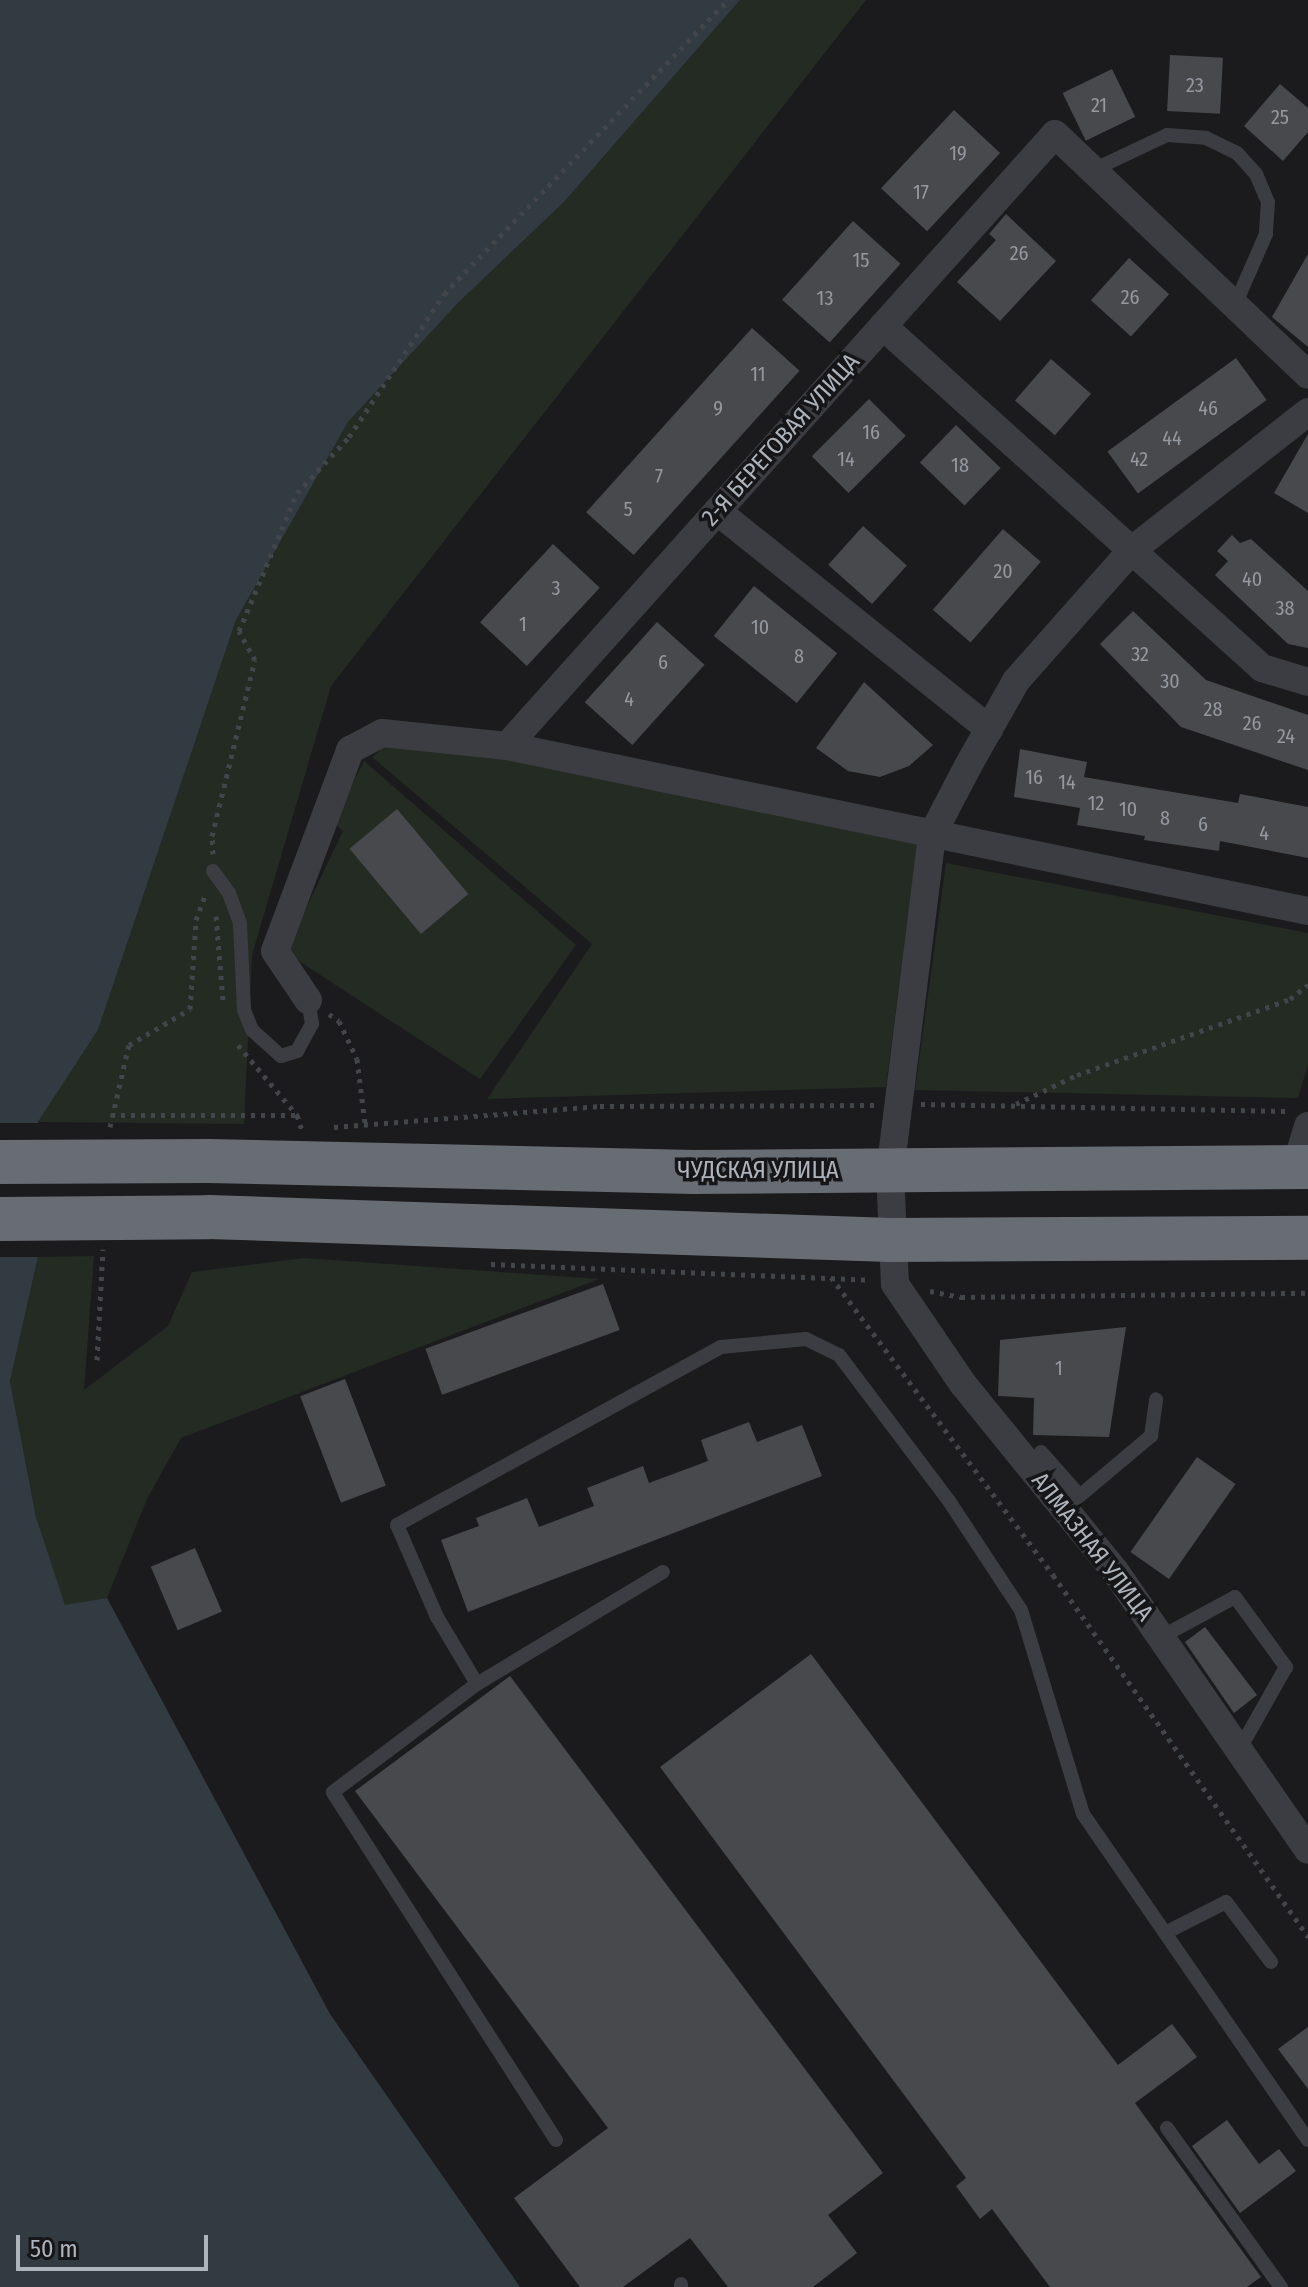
<!DOCTYPE html>
<html>
<head>
<meta charset="utf-8">
<style>
  body { margin:0 }
  #map { position:relative; width:1308px; height:2287px; overflow:hidden; background:#1b1b1d; font-family:"Fira Sans Condensed",sans-serif }
  div>[style] { position:absolute }
  [style*='--x'] { left:calc(var(--x)*1px); top:calc(var(--y)*1px); width:calc(var(--w)*1px); rotate:calc(var(--a)*1deg) }
  .green>* { inset:0; background:#232b23 }
  .water>* { inset:0; background:#313b41 }
  .pier>* { inset:0; background:#1b1b1d; transform-origin:0 0 }
  .building>* { inset:0; background:#48494d; transform-origin:0 0 }
  .path>* { height:5px; margin-top:-2.5px; transform-origin:0; background:repeating-linear-gradient(90deg,#424549 0 4px,transparent 0 10px) }
  .lane>* { height:14px; margin:-7px; padding:0 7px; transform-origin:7px; border-radius:7px; background:#3c3d42 }
  .street>* { height:28px; margin:-14px; padding:0 14px; transform-origin:14px; border-radius:14px; background:#3c3d42 }
  .highway>* { height:44px; margin:-22px; padding:0 22px; transform-origin:22px; border-radius:22px; background:#686c73 }
  .highway-bridge>* { height:44px; margin:-22px; padding:0 22px; transform-origin:22px; border-radius:22px; background:#686c73 }
  span { translate:-50% -50%; white-space:nowrap; text-align:center; line-height:1.15; -webkit-text-stroke:7px #161618; paint-order:stroke }
  .number-label { font-size:20px; color:#9499a0 }
  .number-label span { -webkit-text-stroke-width:0 }
  .street-label { font-size:24px; color:#aeb4bc }
  .scale { position:absolute; left:16px; top:2235px; width:192px; height:36px; box-sizing:border-box; border:4px solid #aeb4bc; border-top:0; padding-left:10px; font-size:24px; line-height:28px; white-space:nowrap; color:#aeb4bc; -webkit-text-stroke:6px #161618; paint-order:stroke }
</style>
</head>
<body>
<div id="map">
  <div class="green">
    <i style="clip-path:polygon(740px 0,866px 0,331px 686px,252px 955px,244px 1124px,38px 1122px,98px 1030px,236px 620px,348px 422px,458px 303px,564px 202px)"></i>
    <i style="clip-path:polygon(397px 735px,918px 837px,886px 1087px,487px 1099px,592px 944px,372px 757px)"></i>
    <i style="clip-path:polygon(364px 761px,576px 945px,480px 1079px,285px 952px,343px 831px,333px 823px)"></i>
    <i style="clip-path:polygon(946px 863px,1308px 933px,1308px 1065px,1298px 1098px,915px 1090px)"></i>
    <i style="clip-path:polygon(94px 1256px,84px 1390px,168px 1326px,192px 1272px,304px 1258px,599px 1279px,181px 1438px,147px 1499px,107px 1598px,65px 1606px,36px 1517px,10px 1381px,38px 1257px)"></i>
  </div>
  <div class="water">
    <i style="clip-path:polygon(0 0,740px 0,564px 202px,458px 303px,348px 422px,236px 620px,98px 1030px,38px 1122px,38px 1257px,10px 1381px,36px 1517px,65px 1605px,107px 1598px,330px 2014px,520px 2287px,0 2287px)"></i>
  </div>
  <div class="pier">
    <i style="left:42px;top:1123px;width:134px;height:42px;rotate:90deg"></i>
  </div>
  <div class="building">
    <i style="left:1170px;top:55px;width:53px;height:56px;rotate:3deg"></i>
    <i style="left:1112px;top:69px;width:53px;height:55px;rotate:64deg"></i>
    <i style="clip-path:polygon(1280px 84px,1308px 108px,1308px 132px,1283px 161px,1244px 126px)"></i>
    <i style="left:954px;top:110px;width:63px;height:107px;rotate:43deg"></i>
    <i style="clip-path:polygon(1006px 214px,1056px 261px,1000px 321px,957px 282px,996px 240px,989px 234px)"></i>
    <i style="left:853px;top:221px;width:64px;height:106px;rotate:42deg"></i>
    <i style="clip-path:polygon(1308px 254px,1308px 347px,1272px 317px)"></i>
    <i style="left:1129px;top:258px;width:54px;height:57px;rotate:42deg"></i>
    <i style="left:752px;top:328px;width:64px;height:248px;rotate:42deg"></i>
    <i style="left:1236px;top:358px;width:52px;height:159px;rotate:54deg"></i>
    <i style="left:1051px;top:359px;width:53px;height:55px;rotate:41deg"></i>
    <i style="left:869px;top:399px;width:52px;height:81px;rotate:45deg"></i>
    <i style="left:956px;top:425px;width:62px;height:52px;rotate:44deg"></i>
    <i style="clip-path:polygon(1308px 434px,1308px 513px,1274px 493px)"></i>
    <i style="left:863px;top:526px;width:59px;height:52px;rotate:42deg"></i>
    <i style="left:1003px;top:529px;width:50px;height:107px;rotate:41deg"></i>
    <i style="clip-path:polygon(1232px 535px,1240px 543px,1251px 539px,1308px 591px,1308px 648px,1288px 644px,1215px 575px,1228px 561px,1217px 551px)"></i>
    <i style="left:553px;top:544px;width:64px;height:107px;rotate:43deg"></i>
    <i style="left:754px;top:586px;width:107px;height:64px;rotate:39deg"></i>
    <i style="clip-path:polygon(1133px 611px,1206px 680px,1308px 715px,1308px 770px,1181px 727px,1100px 644px)"></i>
    <i style="left:657px;top:622px;width:64px;height:108px;rotate:42deg"></i>
    <i style="clip-path:polygon(864px 682px,933px 745px,909px 766px,880px 777px,848px 771px,816px 748px)"></i>
    <i style="clip-path:polygon(1020px 749px,1087px 762px,1084px 777px,1238px 803px,1240px 794px,1308px 807px,1308px 858px,1220px 841px,1219px 851px,1144px 840px,1145px 836px,1077px 825px,1080px 808px,1014px 797px)"></i>
    <i style="left:397px;top:809px;width:111px;height:62px;rotate:50deg"></i>
    <i style="left:603px;top:1284px;width:49px;height:189px;rotate:70deg"></i>
    <i style="clip-path:polygon(1126px 1327px,1109px 1437px,1033px 1435px,1034px 1398px,998px 1396px,1000px 1340px)"></i>
    <i style="left:345px;top:1379px;width:114px;height:48px;rotate:69deg"></i>
    <i style="clip-path:polygon(749px 1422px,757px 1442px,802px 1425px,822px 1476px,468px 1612px,441px 1540px,479px 1526px,476px 1518px,527px 1498px,539px 1527px,594px 1506px,587px 1488px,643px 1466px,649px 1483px,708px 1461px,701px 1440px)"></i>
    <i style="left:1197px;top:1457px;width:47px;height:116px;rotate:35deg"></i>
    <i style="left:195px;top:1548px;width:69px;height:48px;rotate:67deg"></i>
    <i style="clip-path:polygon(1205px 1627px,1257px 1695px,1234px 1713px,1185px 1642px)"></i>
    <i style="clip-path:polygon(811px 1654px,1118px 2065px,1172px 2024px,1197px 2057px,1135px 2103px,1261px 2277px,1247px 2287px,1050px 2287px,992px 2209px,980px 2219px,956px 2186px,966px 2178px,660px 1767px)"></i>
    <i style="clip-path:polygon(510px 1676px,883px 2173px,828px 2215px,857px 2253px,813px 2287px,728px 2287px,690px 2238px,623px 2287px,580px 2287px,514px 2198px,608px 2128px,355px 1791px)"></i>
    <i style="clip-path:polygon(1308px 2027px,1308px 2089px,1278px 2049px)"></i>
    <i style="clip-path:polygon(1227px 2120px,1259px 2164px,1279px 2149px,1296px 2171px,1240px 2213px,1192px 2146px)"></i>
  </div>
  <div class="path">
    <i style="--x:213;--y:854;--w:18;--a:-93"></i>
    <i style="--x:212;--y:836;--w:181;--a:-76.3"></i>
    <i style="--x:255;--y:660;--w:33;--a:-119"></i>
    <i style="--x:239;--y:631;--w:150;--a:-67.2"></i>
    <i style="--x:297;--y:493;--w:76;--a:-47.1"></i>
    <i style="--x:349;--y:437;--w:172;--a:-56.4"></i>
    <i style="--x:444;--y:294;--w:409;--a:-46"></i>
    <i style="--x:216;--y:916;--w:86;--a:85.3"></i>
    <i style="--x:329;--y:1014;--w:12;--a:35"></i>
    <i style="--x:339;--y:1021;--w:42;--a:64.7"></i>
    <i style="--x:357;--y:1059;--w:64;--a:82.9"></i>
    <i style="--x:238;--y:1045;--w:92;--a:49.9"></i>
    <i style="--x:921;--y:1104;--w:366;--a:1.1"></i>
    <i style="--x:1016;--y:1104;--w:68;--a:-25.4"></i>
    <i style="--x:1077;--y:1075;--w:226;--a:-19.6"></i>
    <i style="--x:1290;--y:999;--w:23;--a:-38"></i>
    <i style="--x:111;--y:1115;--w:186;--a:0"></i>
    <i style="--x:297;--y:1115;--w:16;--a:72"></i>
    <i style="--x:110;--y:1127;--w:84;--a:-77"></i>
    <i style="--x:129;--y:1045;--w:71;--a:-30.5"></i>
    <i style="--x:190;--y:1009;--w:89;--a:-86.1"></i>
    <i style="--x:196;--y:920;--w:30;--a:-70"></i>
    <i style="--x:334;--y:1127;--w:267;--a:-4.5"></i>
    <i style="--x:600;--y:1106;--w:275;--a:-0.2"></i>
    <i style="--x:491;--y:1264;--w:378;--a:2.4"></i>
    <i style="--x:831;--y:1277;--w:372;--a:53.3"></i>
    <i style="--x:1053;--y:1575;--w:443;--a:54.8"></i>
    <i style="--x:930;--y:1291;--w:32;--a:11"></i>
    <i style="--x:961;--y:1297;--w:347;--a:-0.7"></i>
    <i style="--x:97;--y:1360;--w:111;--a:-86.9"></i>
  </div>
  <div class="lane">
    <i style="--x:1093;--y:170;--w:82;--a:-25.3"></i>
    <i style="--x:1167;--y:135;--w:39;--a:4"></i>
    <i style="--x:1206;--y:138;--w:34;--a:26"></i>
    <i style="--x:1237;--y:153;--w:28;--a:48"></i>
    <i style="--x:1256;--y:174;--w:30;--a:67"></i>
    <i style="--x:1268;--y:202;--w:32;--a:94"></i>
    <i style="--x:1266;--y:234;--w:77;--a:113.6"></i>
    <i style="--x:213;--y:871;--w:27;--a:54"></i>
    <i style="--x:229;--y:893;--w:33;--a:70"></i>
    <i style="--x:240;--y:924;--w:86;--a:87.3"></i>
    <i style="--x:244;--y:1010;--w:22;--a:68"></i>
    <i style="--x:252;--y:1030;--w:39;--a:42"></i>
    <i style="--x:281;--y:1056;--w:17;--a:-17"></i>
    <i style="--x:297;--y:1051;--w:31;--a:-61"></i>
    <i style="--x:312;--y:1024;--w:24;--a:-99"></i>
    <i style="--x:1041;--y:1452;--w:57;--a:48.5"></i>
    <i style="--x:1064;--y:1509;--w:114;--a:-40"></i>
    <i style="--x:1151;--y:1436;--w:37;--a:-82"></i>
    <i style="--x:1161;--y:1637;--w:84;--a:-28.4"></i>
    <i style="--x:1235;--y:1597;--w:87;--a:53.9"></i>
    <i style="--x:1286;--y:1667;--w:95;--a:119.5"></i>
    <i style="--x:477;--y:1684;--w:78;--a:-120.8"></i>
    <i style="--x:437;--y:1617;--w:100;--a:-113.5"></i>
    <i style="--x:397;--y:1525;--w:370;--a:-28.8"></i>
    <i style="--x:721;--y:1347;--w:85;--a:-5.4"></i>
    <i style="--x:806;--y:1339;--w:37;--a:26"></i>
    <i style="--x:839;--y:1355;--w:183;--a:53"></i>
    <i style="--x:949;--y:1501;--w:131;--a:56.6"></i>
    <i style="--x:1021;--y:1610;--w:213;--a:73.1"></i>
    <i style="--x:1083;--y:1814;--w:396;--a:55.4"></i>
    <i style="--x:1165;--y:1933;--w:68;--a:-26.9"></i>
    <i style="--x:1226;--y:1902;--w:75;--a:53.1"></i>
    <i style="--x:1167;--y:2128;--w:196;--a:54.4"></i>
    <i style="--x:556;--y:2140;--w:413;--a:-122.7"></i>
    <i style="--x:333;--y:1792;--w:180;--a:-36.9"></i>
    <i style="--x:477;--y:1684;--w:217;--a:-31.1"></i>
    <i style="--x:681;--y:2284;--w:3;--a:90"></i>
  </div>
  <div class="street">
    <i style="--x:883;--y:326;--w:510;--a:42.06"></i>
    <i style="--x:1262;--y:668;--w:48;--a:16.9"></i>
    <i style="--x:1308;--y:412;--w:225;--a:141.9"></i>
    <i style="--x:1131;--y:551;--w:174;--a:131.5"></i>
    <i style="--x:1016;--y:681;--w:98;--a:119.5"></i>
    <i style="--x:968;--y:766;--w:78;--a:117.6"></i>
    <i style="--x:932;--y:835;--w:339;--a:97.1"></i>
    <i style="--x:890;--y:1171;--w:113;--a:87.5"></i>
    <i style="--x:895;--y:1284;--w:121;--a:55.8"></i>
    <i style="--x:963;--y:1384;--w:241;--a:50.9"></i>
    <i style="--x:1115;--y:1571;--w:339;--a:55.3"></i>
    <i style="--x:717;--y:511;--w:349;--a:38.7"></i>
    <i style="--x:507;--y:746;--w:821;--a:-48.16"></i>
    <i style="--x:1055;--y:134;--w:349;--a:43.6"></i>
    <i style="--x:308;--y:1000;--w:59;--a:-124"></i>
    <i style="--x:275;--y:951;--w:215;--a:-69.5"></i>
    <i style="--x:350;--y:750;--w:36;--a:-28"></i>
    <i style="--x:382;--y:733;--w:126;--a:5.9"></i>
    <i style="--x:507;--y:746;--w:818;--a:11.64"></i>
    <i style="--x:1296;--y:1166;--w:42;--a:-73.3"></i>
  </div>
  <div class="highway">
    <i style="--x:208;--y:1161;--w:486;--a:1.3"></i>
    <i style="--x:694;--y:1172;--w:614;--a:-0.47"></i>
    <i style="--x:209;--y:1217;--w:682;--a:1.93"></i>
    <i style="--x:891;--y:1240;--w:417;--a:-0.3"></i>
  </div>
  <div class="highway-bridge">
    <i style="--x:0;--y:1162;--w:208;--a:-0.3"></i>
    <i style="--x:0;--y:1219;--w:209;--a:-0.5"></i>
  </div>
  <div class="number-label">
    <span style="left:1195px;top:85px">23</span>
    <span style="left:1099px;top:105px">21</span>
    <span style="left:1280px;top:117px">25</span>
    <span style="left:958px;top:153px">19</span>
    <span style="left:921px;top:192px">17</span>
    <span style="left:1019px;top:253px">26</span>
    <span style="left:861px;top:260px">15</span>
    <span style="left:1130px;top:297px">26</span>
    <span style="left:825px;top:298px">13</span>
    <span style="left:758px;top:374px">11</span>
    <span style="left:718px;top:408px">9</span>
    <span style="left:1208px;top:408px">46</span>
    <span style="left:871px;top:432px">16</span>
    <span style="left:1172px;top:438px">44</span>
    <span style="left:846px;top:459px">14</span>
    <span style="left:1139px;top:459px">42</span>
    <span style="left:960px;top:465px">18</span>
    <span style="left:659px;top:476px">7</span>
    <span style="left:628px;top:509px">5</span>
    <span style="left:1003px;top:571px">20</span>
    <span style="left:1252px;top:579px">40</span>
    <span style="left:556px;top:588px">3</span>
    <span style="left:1285px;top:608px">38</span>
    <span style="left:523px;top:624px">1</span>
    <span style="left:760px;top:627px">10</span>
    <span style="left:1140px;top:654px">32</span>
    <span style="left:799px;top:656px">8</span>
    <span style="left:663px;top:662px">6</span>
    <span style="left:1170px;top:681px">30</span>
    <span style="left:629px;top:699px">4</span>
    <span style="left:1213px;top:709px">28</span>
    <span style="left:1252px;top:723px">26</span>
    <span style="left:1286px;top:736px">24</span>
    <span style="left:1034px;top:777px">16</span>
    <span style="left:1067px;top:782px">14</span>
    <span style="left:1096px;top:803px">12</span>
    <span style="left:1128px;top:809px">10</span>
    <span style="left:1165px;top:818px">8</span>
    <span style="left:1203px;top:824px">6</span>
    <span style="left:1264px;top:833px">4</span>
    <span style="left:1059px;top:1368px">1</span>
  </div>
  <div class="street-label">
    <span style="left:781px;top:440px;rotate:-48deg">2-Я БЕРЕГОВАЯ УЛИЦА</span>
    <span style="left:758px;top:1171px">ЧУДСКАЯ УЛИЦА</span>
    <span style="left:1092px;top:1547px;rotate:52deg">АЛМАЗНАЯ УЛИЦА</span>
  </div>
  <div class="scale">50 m</div>
</div>
</body>
</html>
